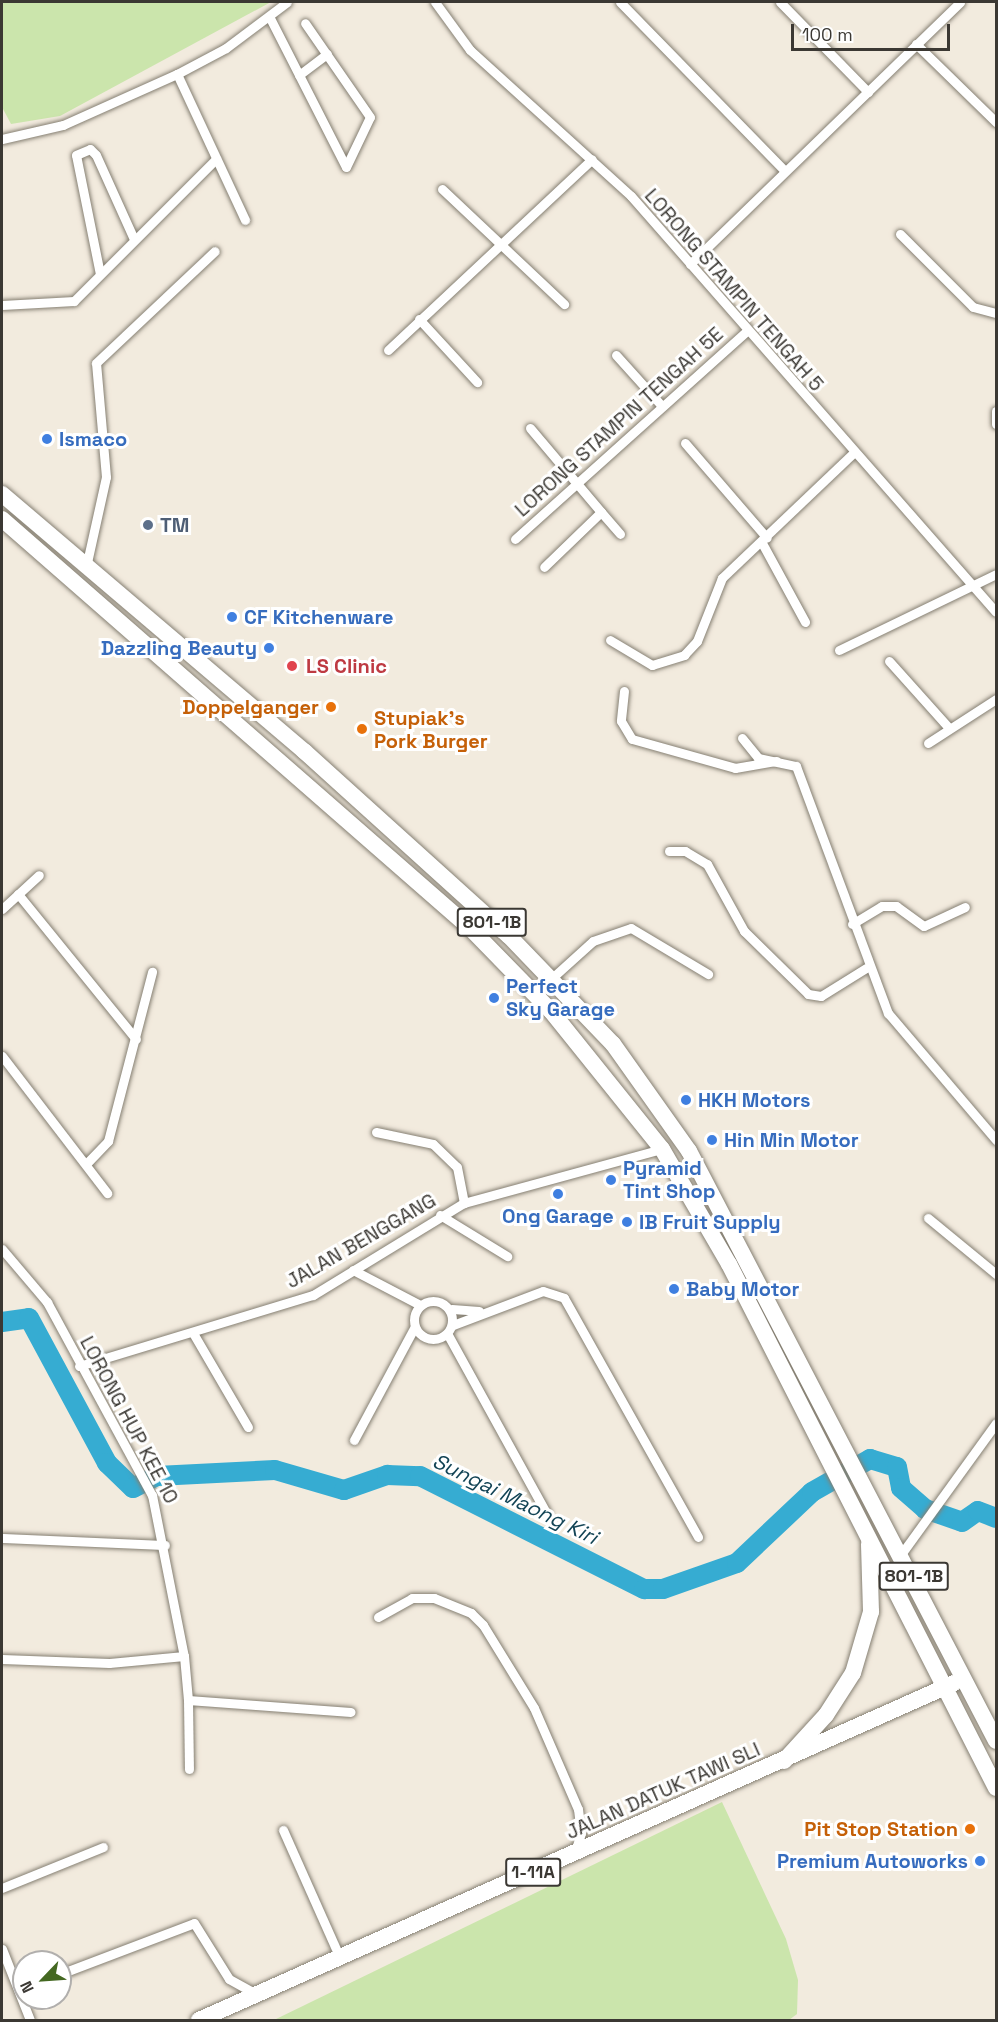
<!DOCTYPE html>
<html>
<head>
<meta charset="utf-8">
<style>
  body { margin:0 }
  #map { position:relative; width:998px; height:2022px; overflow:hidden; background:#f2ebde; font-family:"Space Grotesk",sans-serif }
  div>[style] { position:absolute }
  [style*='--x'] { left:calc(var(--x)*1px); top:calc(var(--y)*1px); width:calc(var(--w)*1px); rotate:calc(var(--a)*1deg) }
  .green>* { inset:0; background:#cbe5ac }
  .river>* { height:20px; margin:-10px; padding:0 10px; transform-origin:10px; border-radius:10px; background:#36acd2 }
  .roads { filter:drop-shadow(0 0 2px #857f72) drop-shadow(0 0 2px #857f72) }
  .minor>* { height:9px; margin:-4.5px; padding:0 4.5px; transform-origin:4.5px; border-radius:4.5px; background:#fff }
  .minor>.ring { margin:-4.5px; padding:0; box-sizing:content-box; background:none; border:9px solid #fff; border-radius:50% }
  .trunk>* { height:16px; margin:-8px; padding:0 8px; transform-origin:8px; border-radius:8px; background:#fff }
  .dots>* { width:16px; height:16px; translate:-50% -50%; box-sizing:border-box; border:3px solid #fff; border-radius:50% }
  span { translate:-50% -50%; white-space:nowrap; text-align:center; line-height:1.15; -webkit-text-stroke:6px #fff; paint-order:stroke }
  .shield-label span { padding:2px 4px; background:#fff; border:2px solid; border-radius:4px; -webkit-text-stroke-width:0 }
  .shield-label { font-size:18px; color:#3b3833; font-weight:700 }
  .street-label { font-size:20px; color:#3b3833 }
  .shop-label { font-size:20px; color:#366cbe; font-weight:700 }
  .left { translate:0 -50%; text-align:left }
  .right { translate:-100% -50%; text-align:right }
  .service-label { font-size:20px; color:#4e5e75; font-weight:700 }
  .health-label { font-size:20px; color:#be3a42; font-weight:700 }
  .food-label { font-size:20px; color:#c56008; font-weight:700 }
  .water-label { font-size:21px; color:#134455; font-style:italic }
  .frame { position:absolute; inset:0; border:3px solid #3b3833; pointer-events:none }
  .north { position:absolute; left:12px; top:1950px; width:60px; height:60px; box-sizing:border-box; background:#fff; border:2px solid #b1afad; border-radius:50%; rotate:245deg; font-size:16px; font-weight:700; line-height:24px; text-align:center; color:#3b3833 }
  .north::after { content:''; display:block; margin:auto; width:21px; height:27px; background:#446821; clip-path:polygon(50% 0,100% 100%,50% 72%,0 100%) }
  .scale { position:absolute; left:791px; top:24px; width:159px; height:27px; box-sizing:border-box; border:3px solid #3b3833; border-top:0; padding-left:8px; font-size:18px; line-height:21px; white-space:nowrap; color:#3b3833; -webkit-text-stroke:4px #fff; paint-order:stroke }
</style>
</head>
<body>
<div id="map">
  <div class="green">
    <i style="clip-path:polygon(2px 2px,271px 2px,60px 116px,11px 124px,2px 107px)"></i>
    <i style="clip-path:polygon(722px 1802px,786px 1939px,798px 1980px,797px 2014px,789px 2020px,274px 2020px)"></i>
  </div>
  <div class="river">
    <i style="--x:2;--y:1322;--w:27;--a:-8"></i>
    <i style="--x:29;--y:1318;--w:165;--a:61.7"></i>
    <i style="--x:107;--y:1463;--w:36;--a:44"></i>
    <i style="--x:133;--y:1488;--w:27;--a:-27"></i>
    <i style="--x:157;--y:1476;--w:118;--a:-2.9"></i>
    <i style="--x:275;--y:1470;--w:72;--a:16.2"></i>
    <i style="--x:344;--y:1490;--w:46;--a:-19.2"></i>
    <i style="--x:387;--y:1475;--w:33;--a:2"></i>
    <i style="--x:420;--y:1476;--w:251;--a:26.8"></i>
    <i style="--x:644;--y:1589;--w:19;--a:0"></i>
    <i style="--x:663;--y:1589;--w:78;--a:-19.4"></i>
    <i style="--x:737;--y:1563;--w:103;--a:-43.4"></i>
    <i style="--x:812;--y:1492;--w:67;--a:-29.6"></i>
    <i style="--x:870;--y:1459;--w:28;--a:17"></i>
    <i style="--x:897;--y:1467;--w:21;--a:79"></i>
    <i style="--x:901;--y:1488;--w:32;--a:41"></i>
    <i style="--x:925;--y:1509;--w:39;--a:19"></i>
    <i style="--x:962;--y:1522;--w:19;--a:-35"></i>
    <i style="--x:978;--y:1511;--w:19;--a:21"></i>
  </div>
  <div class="roads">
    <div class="minor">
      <i style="--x:435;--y:2;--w:59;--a:53.9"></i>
      <i style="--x:470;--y:50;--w:217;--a:42.2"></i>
      <i style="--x:631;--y:196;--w:553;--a:48.74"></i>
      <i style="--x:620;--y:2;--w:236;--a:45.7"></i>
      <i style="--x:780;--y:2;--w:126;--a:45.6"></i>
      <i style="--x:270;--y:18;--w:167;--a:63"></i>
      <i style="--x:346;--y:167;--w:55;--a:-64.4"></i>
      <i style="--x:370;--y:117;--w:114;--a:-124.7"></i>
      <i style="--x:916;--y:44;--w:112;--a:44.3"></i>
      <i style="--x:177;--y:74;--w:161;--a:65"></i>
      <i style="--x:299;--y:75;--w:35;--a:-37"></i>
      <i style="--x:2;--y:139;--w:63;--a:-12.9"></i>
      <i style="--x:63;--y:125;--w:125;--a:-24.1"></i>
      <i style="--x:177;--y:74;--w:55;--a:-28"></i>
      <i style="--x:226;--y:48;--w:76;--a:-37"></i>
      <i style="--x:442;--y:189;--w:168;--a:43.3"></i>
      <i style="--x:900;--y:234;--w:103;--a:45"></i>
      <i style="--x:973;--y:307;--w:24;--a:15"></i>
      <i style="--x:690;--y:264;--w:376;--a:-44.1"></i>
      <i style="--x:100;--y:274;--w:121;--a:-101.4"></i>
      <i style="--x:76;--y:155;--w:15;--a:-23"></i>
      <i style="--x:90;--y:149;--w:8;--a:45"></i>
      <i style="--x:96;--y:155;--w:90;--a:65.7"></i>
      <i style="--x:2;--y:305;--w:72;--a:-3.2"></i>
      <i style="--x:74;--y:301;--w:201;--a:-45"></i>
      <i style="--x:419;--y:319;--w:86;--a:47.4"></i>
      <i style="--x:388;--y:350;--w:279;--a:-43.1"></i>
      <i style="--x:616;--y:355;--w:69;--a:48"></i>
      <i style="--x:996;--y:411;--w:13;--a:90"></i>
      <i style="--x:530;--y:428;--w:110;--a:49.8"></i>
      <i style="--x:601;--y:512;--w:79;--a:136"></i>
      <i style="--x:685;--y:443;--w:125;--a:49.2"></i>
      <i style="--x:601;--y:512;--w:29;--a:49"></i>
      <i style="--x:515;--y:539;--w:310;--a:-41.9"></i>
      <i style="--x:762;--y:543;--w:90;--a:61.4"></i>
      <i style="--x:86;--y:567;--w:92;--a:-77.5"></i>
      <i style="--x:106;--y:477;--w:114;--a:-95"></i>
      <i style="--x:96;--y:363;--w:163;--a:-43.3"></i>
      <i style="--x:610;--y:640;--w:49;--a:30.8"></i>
      <i style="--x:652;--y:665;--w:34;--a:-17"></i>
      <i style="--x:684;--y:655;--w:19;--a:-47"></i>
      <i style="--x:697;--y:641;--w:68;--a:-68.4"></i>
      <i style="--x:722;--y:578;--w:180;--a:-43.6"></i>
      <i style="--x:839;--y:650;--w:174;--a:-25.8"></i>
      <i style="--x:889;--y:661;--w:90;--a:48.2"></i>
      <i style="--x:624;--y:691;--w:30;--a:96"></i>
      <i style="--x:621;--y:721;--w:21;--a:59"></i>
      <i style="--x:632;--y:739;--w:107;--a:15.7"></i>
      <i style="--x:735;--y:768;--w:42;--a:-9.7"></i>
      <i style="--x:742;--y:738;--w:26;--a:51"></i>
      <i style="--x:758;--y:758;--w:39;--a:12"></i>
      <i style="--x:796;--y:766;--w:264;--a:69.6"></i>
      <i style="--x:888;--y:1013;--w:167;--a:49.6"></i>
      <i style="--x:928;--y:743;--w:81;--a:-32.9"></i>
      <i style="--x:669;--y:851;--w:16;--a:0"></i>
      <i style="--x:685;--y:851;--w:26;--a:31"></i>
      <i style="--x:707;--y:864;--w:77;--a:61.1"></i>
      <i style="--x:744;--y:931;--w:90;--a:44.5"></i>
      <i style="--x:808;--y:994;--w:13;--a:9"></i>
      <i style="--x:821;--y:996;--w:53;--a:-31.9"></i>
      <i style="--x:18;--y:894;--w:187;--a:50.9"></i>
      <i style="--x:2;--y:909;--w:50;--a:-42.6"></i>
      <i style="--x:852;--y:924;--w:35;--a:-31"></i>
      <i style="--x:882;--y:906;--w:14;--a:0"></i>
      <i style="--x:896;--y:906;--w:34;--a:36"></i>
      <i style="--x:924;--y:926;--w:45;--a:-24.9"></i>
      <i style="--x:552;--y:978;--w:55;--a:-42.1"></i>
      <i style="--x:593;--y:941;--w:40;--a:-18.9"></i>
      <i style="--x:631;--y:928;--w:90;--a:30.9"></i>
      <i style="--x:2;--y:1056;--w:173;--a:52.5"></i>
      <i style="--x:376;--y:1132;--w:58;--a:11.9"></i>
      <i style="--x:433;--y:1144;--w:33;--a:44"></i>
      <i style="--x:457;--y:1167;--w:37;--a:79"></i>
      <i style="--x:86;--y:1164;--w:32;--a:-46"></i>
      <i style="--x:108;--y:1141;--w:175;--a:-75.4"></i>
      <i style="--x:440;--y:1215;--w:79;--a:31.5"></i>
      <i style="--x:928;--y:1218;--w:88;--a:39.5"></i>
      <i style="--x:2;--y:1249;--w:70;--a:49.7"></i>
      <i style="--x:47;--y:1302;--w:220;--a:61.5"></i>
      <i style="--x:152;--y:1495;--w:164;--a:78.8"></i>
      <i style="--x:184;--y:1656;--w:75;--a:174.7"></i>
      <i style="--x:109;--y:1663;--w:107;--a:-177.9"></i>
      <i style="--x:353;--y:1270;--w:73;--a:27.6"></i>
      <i class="ring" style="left:414px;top:1301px;width:29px;height:29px"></i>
      <i style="--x:452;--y:1309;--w:27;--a:4"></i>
      <i style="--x:453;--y:1325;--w:96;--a:-20.7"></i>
      <i style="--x:543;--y:1291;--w:22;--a:18"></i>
      <i style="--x:564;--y:1298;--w:274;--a:60.7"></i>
      <i style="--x:193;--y:1333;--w:109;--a:59.7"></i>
      <i style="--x:448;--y:1335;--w:205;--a:61.1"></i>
      <i style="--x:79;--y:1366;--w:245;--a:-16.9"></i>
      <i style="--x:313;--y:1295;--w:177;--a:-31.4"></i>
      <i style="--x:464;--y:1203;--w:205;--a:-15.3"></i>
      <i style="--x:354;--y:1440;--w:127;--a:-61.8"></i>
      <i style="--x:2;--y:1538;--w:163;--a:2.5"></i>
      <i style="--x:902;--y:1553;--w:160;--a:-54.1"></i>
      <i style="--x:378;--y:1617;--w:39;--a:-29"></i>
      <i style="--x:412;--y:1598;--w:22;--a:0"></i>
      <i style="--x:434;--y:1598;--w:40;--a:22"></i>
      <i style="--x:471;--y:1613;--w:17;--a:45"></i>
      <i style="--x:483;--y:1625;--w:97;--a:58.4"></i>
      <i style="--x:534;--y:1708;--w:110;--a:66.5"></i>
      <i style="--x:578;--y:1809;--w:24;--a:83"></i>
      <i style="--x:581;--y:1833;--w:19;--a:108"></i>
      <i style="--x:184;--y:1656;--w:44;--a:84.8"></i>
      <i style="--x:188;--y:1700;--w:163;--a:4.2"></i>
      <i style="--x:188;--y:1700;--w:69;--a:89.2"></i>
      <i style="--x:283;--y:1830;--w:138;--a:66"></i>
      <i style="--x:2;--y:1888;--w:109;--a:-22.1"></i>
      <i style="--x:2;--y:1949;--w:76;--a:68.5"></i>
      <i style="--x:60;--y:1974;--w:143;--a:-20.8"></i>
      <i style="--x:194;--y:1923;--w:66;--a:58"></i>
      <i style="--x:229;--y:1979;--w:29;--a:29"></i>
    </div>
    <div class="trunk">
      <i style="--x:2;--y:494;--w:397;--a:40.4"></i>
      <i style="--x:304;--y:751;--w:276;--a:42.1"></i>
      <i style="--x:509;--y:936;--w:150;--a:46.1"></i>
      <i style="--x:613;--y:1044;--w:131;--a:54.6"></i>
      <i style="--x:689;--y:1151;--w:665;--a:62.51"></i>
      <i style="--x:2;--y:519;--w:623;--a:41.16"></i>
      <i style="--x:471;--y:929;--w:115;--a:45.7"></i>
      <i style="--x:551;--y:1011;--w:177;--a:51.2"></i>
      <i style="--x:662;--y:1149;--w:133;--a:59.8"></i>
      <i style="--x:729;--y:1264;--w:588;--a:63"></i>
      <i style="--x:784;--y:1761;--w:62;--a:-47.6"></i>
      <i style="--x:826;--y:1715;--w:50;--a:-57.3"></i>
      <i style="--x:853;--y:1673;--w:64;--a:-73.6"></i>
      <i style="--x:871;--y:1612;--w:68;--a:-91.7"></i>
      <i style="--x:199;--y:2020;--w:827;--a:-24.05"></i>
    </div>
  </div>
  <div class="dots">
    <i style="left:47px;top:439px;background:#3f7fe0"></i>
    <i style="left:148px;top:525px;background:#5c6f8a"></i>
    <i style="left:232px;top:617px;background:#3f7fe0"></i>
    <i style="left:269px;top:648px;background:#3f7fe0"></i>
    <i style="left:292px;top:666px;background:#e0444e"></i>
    <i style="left:331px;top:707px;background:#e8710a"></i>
    <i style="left:362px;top:729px;background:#e8710a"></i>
    <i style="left:494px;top:998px;background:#3f7fe0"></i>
    <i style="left:686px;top:1100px;background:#3f7fe0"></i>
    <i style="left:712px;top:1140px;background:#3f7fe0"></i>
    <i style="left:611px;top:1180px;background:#3f7fe0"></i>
    <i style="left:558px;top:1194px;background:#3f7fe0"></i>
    <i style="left:627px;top:1222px;background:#3f7fe0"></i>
    <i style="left:674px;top:1289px;background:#3f7fe0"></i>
    <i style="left:970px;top:1829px;background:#e8710a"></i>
    <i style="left:980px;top:1861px;background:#3f7fe0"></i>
  </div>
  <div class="shield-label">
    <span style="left:492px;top:922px">801-1B</span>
    <span style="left:914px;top:1576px">801-1B</span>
    <span style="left:533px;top:1872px">1-11A</span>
  </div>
  <div class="street-label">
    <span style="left:734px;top:290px;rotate:49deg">LORONG STAMPIN TENGAH 5</span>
    <span style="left:619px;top:422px;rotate:-42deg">LORONG STAMPIN TENGAH 5E</span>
    <span style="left:361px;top:1241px;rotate:-30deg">JALAN BENGGANG</span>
    <span style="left:129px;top:1420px;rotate:62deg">LORONG HUP KEE 10</span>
    <span style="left:663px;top:1791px;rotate:-24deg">JALAN DATUK TAWI SLI</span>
  </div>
  <div class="shop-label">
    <span class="left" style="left:59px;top:439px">Ismaco</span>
    <span class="left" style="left:244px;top:617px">CF Kitchenware</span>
    <span class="right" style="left:257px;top:648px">Dazzling Beauty</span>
    <span class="left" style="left:506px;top:998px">Perfect<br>Sky Garage</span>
    <span class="left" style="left:698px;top:1100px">HKH Motors</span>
    <span class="left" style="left:724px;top:1140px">Hin Min Motor</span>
    <span class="left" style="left:623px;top:1180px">Pyramid<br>Tint Shop</span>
    <span style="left:558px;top:1216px">Ong Garage</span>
    <span class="left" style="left:639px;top:1222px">IB Fruit Supply</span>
    <span class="left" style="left:686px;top:1289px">Baby Motor</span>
    <span class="right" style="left:968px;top:1861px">Premium Autoworks</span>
  </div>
  <div class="service-label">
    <span class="left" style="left:160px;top:525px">TM</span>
  </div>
  <div class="health-label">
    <span class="left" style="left:306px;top:666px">LS Clinic</span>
  </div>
  <div class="food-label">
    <span class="right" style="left:319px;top:707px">Doppelganger</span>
    <span class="left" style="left:374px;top:730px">Stupiak's<br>Pork Burger</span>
    <span class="right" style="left:958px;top:1829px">Pit Stop Station</span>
  </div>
  <div class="water-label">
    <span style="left:515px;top:1499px;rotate:26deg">Sungai Maong Kiri</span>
  </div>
  <div class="frame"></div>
  <div class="north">N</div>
  <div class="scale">100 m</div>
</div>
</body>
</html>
